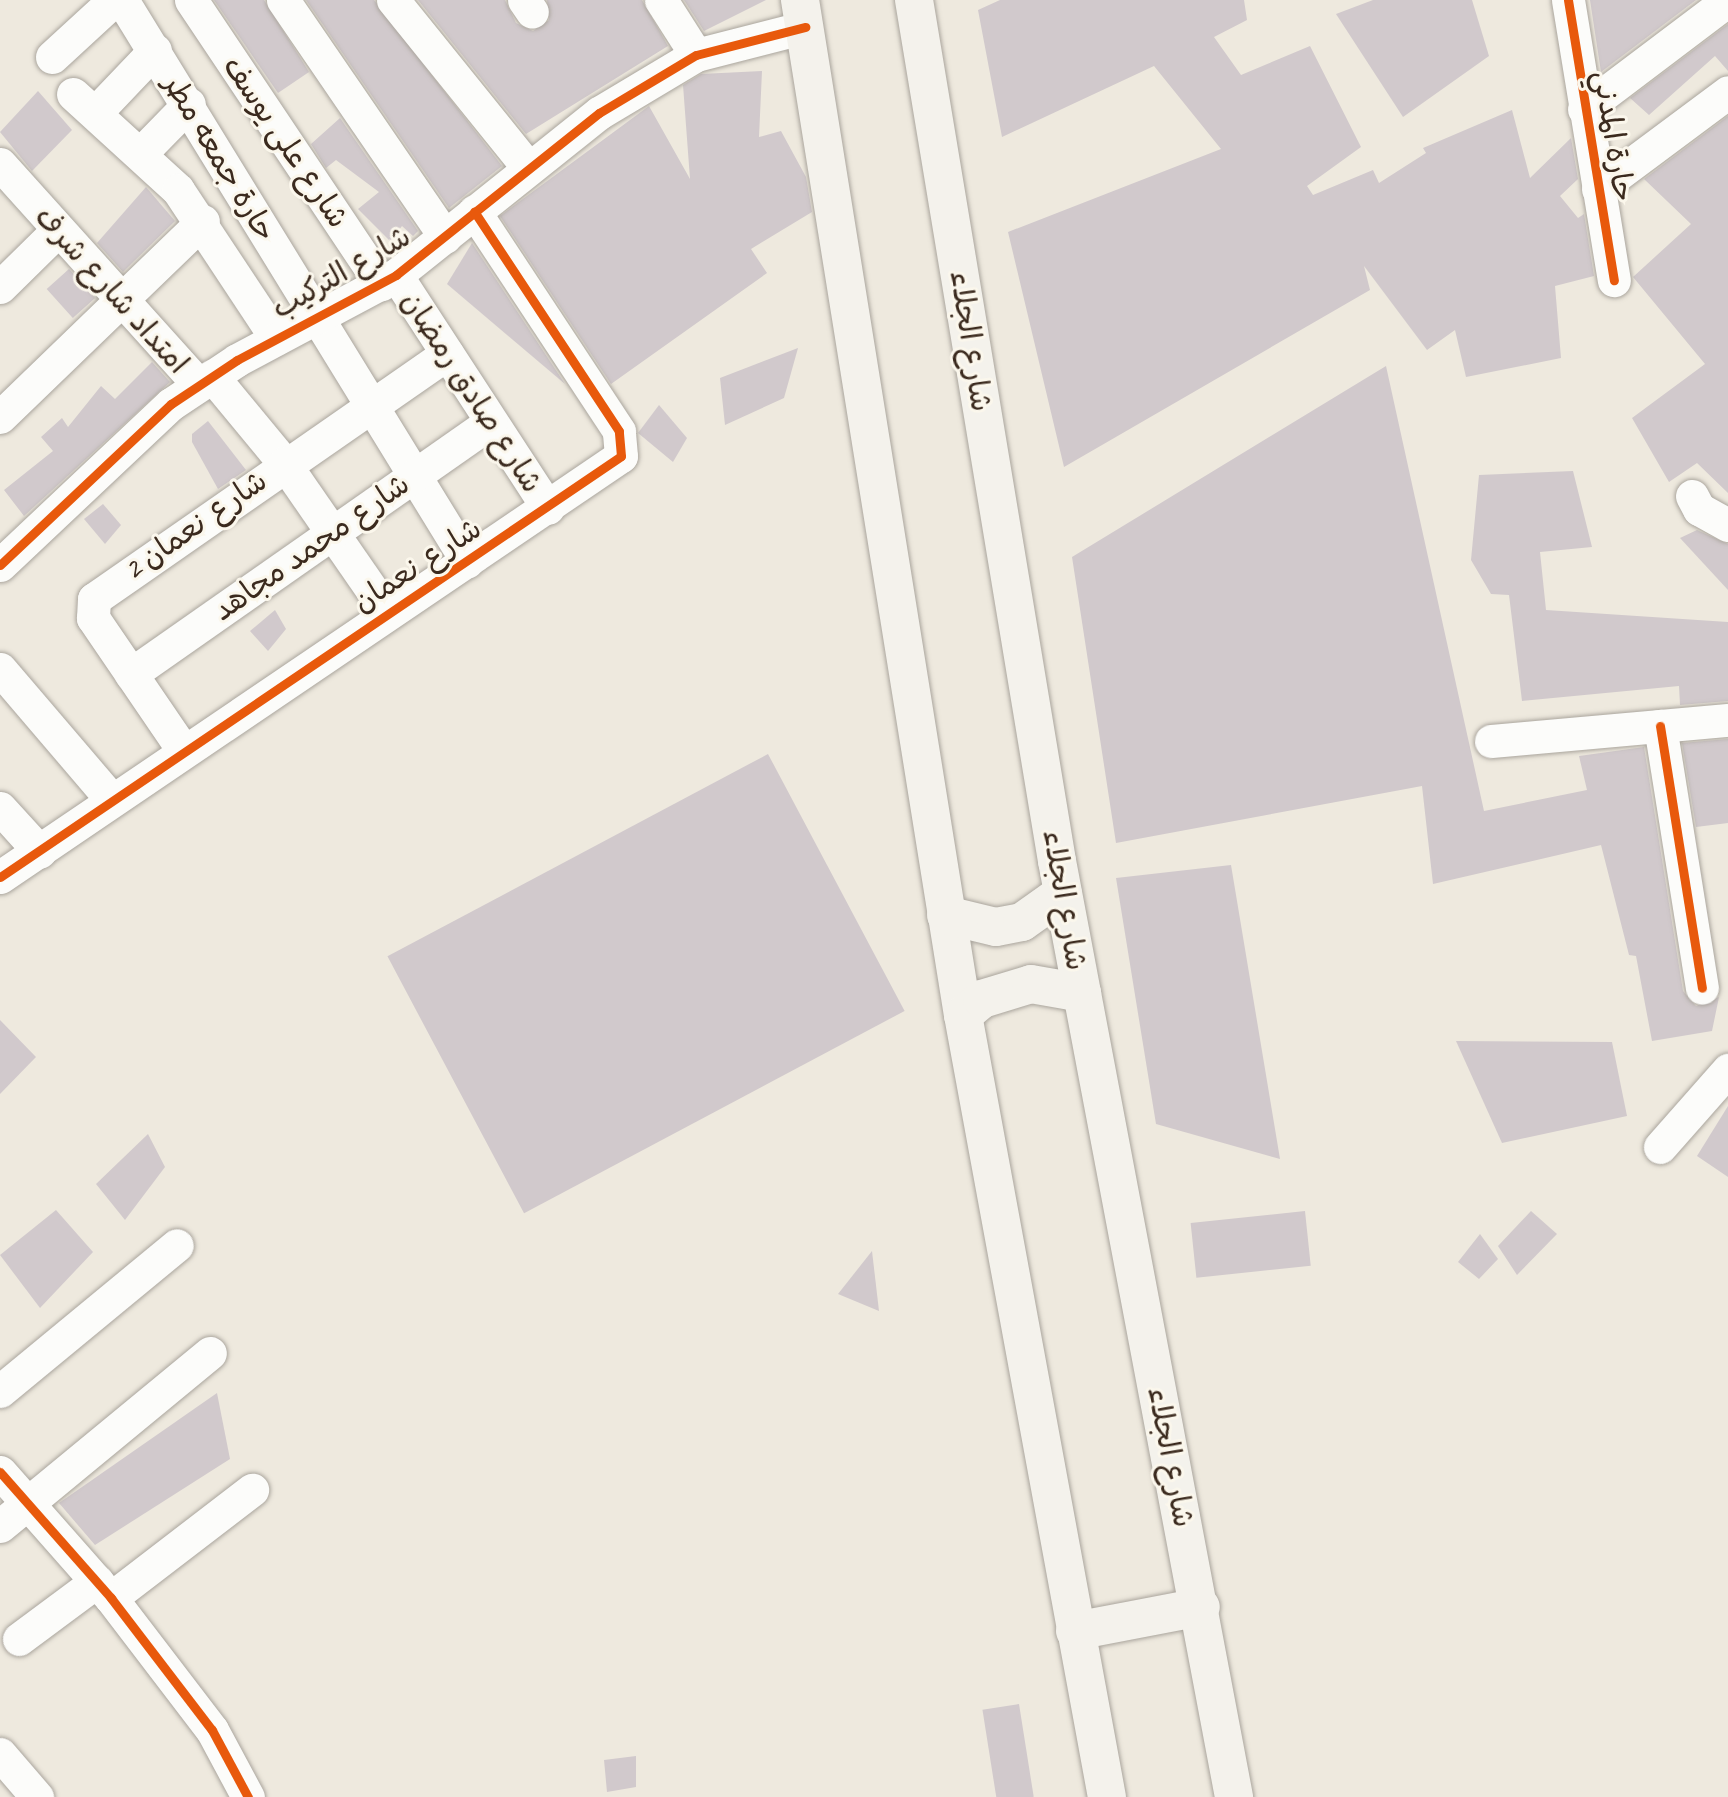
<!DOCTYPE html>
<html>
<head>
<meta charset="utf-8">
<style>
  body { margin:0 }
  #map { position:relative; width:1728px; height:1797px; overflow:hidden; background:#eee9de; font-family:Caveat,"Playpen Sans Arabic",sans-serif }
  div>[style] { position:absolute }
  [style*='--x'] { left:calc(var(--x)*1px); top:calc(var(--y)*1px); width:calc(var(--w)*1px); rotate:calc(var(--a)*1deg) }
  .building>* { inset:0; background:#d1c9cc; transform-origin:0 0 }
  .roads { filter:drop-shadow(0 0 2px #aaa59d) drop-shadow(0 0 2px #aaa59d) }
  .minor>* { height:33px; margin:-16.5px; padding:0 16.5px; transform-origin:16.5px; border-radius:16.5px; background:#fcfcfa }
  .secondary>* { height:38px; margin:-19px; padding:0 19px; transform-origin:19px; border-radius:19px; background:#f4f2ec }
  .cycleway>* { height:9px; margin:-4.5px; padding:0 4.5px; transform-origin:4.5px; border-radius:4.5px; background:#e8590c }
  span { translate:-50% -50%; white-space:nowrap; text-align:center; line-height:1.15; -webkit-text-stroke:6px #fbf7ec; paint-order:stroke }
  .street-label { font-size:30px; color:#3b2a1e }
</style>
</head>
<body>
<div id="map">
  <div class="building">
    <i style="clip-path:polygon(214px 0,264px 0,309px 72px,278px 93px)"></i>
    <i style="clip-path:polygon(306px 0,374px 0,502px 166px,449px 208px)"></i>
    <i style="clip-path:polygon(418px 0,505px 0,516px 23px,533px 31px,549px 20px,547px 0,642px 0,668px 46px,526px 134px)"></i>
    <i style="clip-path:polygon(684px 0,766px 0,704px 31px)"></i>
    <i style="clip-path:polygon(1000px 0,1244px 0,1247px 20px,1214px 37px,1241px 75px,1310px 46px,1361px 147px,1307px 186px,1313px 195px,1373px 170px,1379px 183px,1426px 153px,1423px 148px,1512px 110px,1530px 178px,1571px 138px,1578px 179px,1560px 196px,1578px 218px,1584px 214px,1594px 276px,1555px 286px,1561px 358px,1466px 377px,1455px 330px,1427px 350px,1364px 266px,1370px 290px,1064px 467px,1008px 232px,1221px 149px,1154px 66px,1002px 137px,978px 10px)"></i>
    <i style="clip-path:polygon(1373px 0,1472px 0,1489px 56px,1403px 117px,1336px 14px)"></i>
    <i style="clip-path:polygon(1590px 0,1696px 0,1601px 72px)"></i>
    <i style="clip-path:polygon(1728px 24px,1728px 71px,1715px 56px,1649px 115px,1630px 98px)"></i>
    <i style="clip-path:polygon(762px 71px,759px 137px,781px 131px,806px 177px,812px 212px,751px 249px,767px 273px,611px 384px,500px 216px,649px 106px,690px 179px,683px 85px,701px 74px)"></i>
    <i style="clip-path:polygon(38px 91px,72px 130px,32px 171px,0 132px)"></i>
    <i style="clip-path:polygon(1728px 116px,1728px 493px,1697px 463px,1669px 482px,1632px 418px,1705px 364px,1633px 277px,1691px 224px,1644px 179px)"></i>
    <i style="clip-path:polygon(340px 118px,418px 231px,413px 236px,402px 226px,390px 241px,358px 209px,379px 192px,336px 160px,326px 168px,311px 144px)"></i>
    <i style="clip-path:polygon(146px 187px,175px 221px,123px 272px,97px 243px)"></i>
    <i style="clip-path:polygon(472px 243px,565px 384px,447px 284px)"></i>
    <i style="left:69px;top:269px;width:39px;height:30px;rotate:48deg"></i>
    <i style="clip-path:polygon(798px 348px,784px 398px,725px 425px,720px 378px)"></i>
    <i style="clip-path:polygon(152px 362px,170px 382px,24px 516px,4px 490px,53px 451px,41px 437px,62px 418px,68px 427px,101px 386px,115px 399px)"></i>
    <i style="clip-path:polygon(1386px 366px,1484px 811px,1587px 790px,1579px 756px,1644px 747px,1683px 991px,1696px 1006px,1719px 997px,1712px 1031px,1652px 1041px,1636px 956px,1629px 955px,1601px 845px,1433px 884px,1422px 786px,1116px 843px,1072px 557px)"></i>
    <i style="clip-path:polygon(659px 405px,687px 438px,673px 462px,638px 433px)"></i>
    <i style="clip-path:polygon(208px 421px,246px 470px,218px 489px,192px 442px,192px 434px)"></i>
    <i style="clip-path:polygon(1573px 471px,1592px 547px,1540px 552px,1546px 610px,1728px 622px,1728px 701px,1680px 705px,1679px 686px,1522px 701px,1509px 595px,1491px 594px,1471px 560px,1479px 475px)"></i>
    <i style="clip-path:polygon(103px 504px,121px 525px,105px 544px,84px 519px)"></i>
    <i style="clip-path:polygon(1697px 530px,1728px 544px,1728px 590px,1680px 538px)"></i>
    <i style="clip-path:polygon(275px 610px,286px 629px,268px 651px,250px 631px)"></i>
    <i style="clip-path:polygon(1728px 739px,1728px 823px,1696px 827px,1682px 743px)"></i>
    <i style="left:768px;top:754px;width:291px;height:431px;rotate:62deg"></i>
    <i style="clip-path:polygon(1231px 865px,1280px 1159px,1156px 1124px,1116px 878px)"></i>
    <i style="clip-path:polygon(0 1020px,36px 1057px,0 1094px)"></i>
    <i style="clip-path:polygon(1456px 1041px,1612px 1042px,1627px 1116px,1502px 1143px)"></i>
    <i style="clip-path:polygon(1728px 1106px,1728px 1177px,1697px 1156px)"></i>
    <i style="clip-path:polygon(148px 1134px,165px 1167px,125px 1220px,96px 1184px)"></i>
    <i style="clip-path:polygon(56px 1210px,93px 1252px,40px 1308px,0 1255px)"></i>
    <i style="left:1305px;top:1211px;width:55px;height:115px;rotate:84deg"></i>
    <i style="clip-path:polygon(1531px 1211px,1557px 1234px,1517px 1275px,1498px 1246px)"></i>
    <i style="clip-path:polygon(1480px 1234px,1498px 1259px,1479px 1279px,1458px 1262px)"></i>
    <i style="clip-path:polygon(872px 1251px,879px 1311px,838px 1294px)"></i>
    <i style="clip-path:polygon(217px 1393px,230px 1459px,95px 1545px,59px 1503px)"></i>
    <i style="left:1019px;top:1704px;width:94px;height:37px;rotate:81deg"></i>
    <i style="clip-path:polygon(636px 1756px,636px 1787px,607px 1792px,604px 1760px)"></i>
  </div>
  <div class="roads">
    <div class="minor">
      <i style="--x:122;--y:0;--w:659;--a:58.41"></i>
      <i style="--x:191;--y:0;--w:342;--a:56.2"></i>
      <i style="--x:283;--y:0;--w:287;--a:55.6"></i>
      <i style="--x:393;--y:0;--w:213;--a:51.1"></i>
      <i style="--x:524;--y:0;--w:14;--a:56"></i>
      <i style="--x:661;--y:0;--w:65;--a:57.5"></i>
      <i style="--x:1568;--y:0;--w:284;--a:80.7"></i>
      <i style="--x:52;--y:57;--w:84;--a:-42.6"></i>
      <i style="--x:73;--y:94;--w:142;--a:42.4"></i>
      <i style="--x:178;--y:190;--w:178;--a:56.5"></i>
      <i style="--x:1584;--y:109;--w:181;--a:-37.1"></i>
      <i style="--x:97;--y:111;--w:84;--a:-46.4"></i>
      <i style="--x:142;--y:152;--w:67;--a:-45.6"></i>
      <i style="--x:0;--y:164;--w:296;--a:48"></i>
      <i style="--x:1598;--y:189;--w:162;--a:-36.7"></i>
      <i style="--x:396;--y:275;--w:278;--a:56.9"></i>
      <i style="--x:0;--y:287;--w:78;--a:-44.5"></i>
      <i style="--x:212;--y:376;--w:113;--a:50.4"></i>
      <i style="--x:284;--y:463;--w:181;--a:55.3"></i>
      <i style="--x:0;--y:417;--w:282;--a:-44"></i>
      <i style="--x:1692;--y:496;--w:15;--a:62"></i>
      <i style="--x:1699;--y:509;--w:33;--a:29"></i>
      <i style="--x:0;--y:565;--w:235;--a:-43.3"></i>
      <i style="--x:171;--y:404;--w:79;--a:-33.7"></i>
      <i style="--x:237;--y:360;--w:180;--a:-28.1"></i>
      <i style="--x:396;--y:275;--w:260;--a:-38.6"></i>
      <i style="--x:599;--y:113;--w:113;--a:-30.9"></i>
      <i style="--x:696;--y:55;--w:113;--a:-14.4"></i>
      <i style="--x:0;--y:669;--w:170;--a:49.5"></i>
      <i style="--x:131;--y:674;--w:439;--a:-35"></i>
      <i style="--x:1660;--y:726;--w:265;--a:80.9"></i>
      <i style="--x:1491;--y:741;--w:238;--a:-5.1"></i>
      <i style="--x:183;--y:750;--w:160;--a:-124.3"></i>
      <i style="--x:93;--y:618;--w:19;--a:-87"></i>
      <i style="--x:94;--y:599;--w:430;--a:-34.8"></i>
      <i style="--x:0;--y:808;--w:59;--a:47.7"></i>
      <i style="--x:0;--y:877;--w:750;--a:-34.13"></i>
      <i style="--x:621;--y:456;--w:25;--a:-95"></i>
      <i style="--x:619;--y:431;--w:263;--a:-123.4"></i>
      <i style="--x:1660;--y:1147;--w:103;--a:-48.6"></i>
      <i style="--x:0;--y:1391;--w:229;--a:-39.5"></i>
      <i style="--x:0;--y:1472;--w:168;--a:48.6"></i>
      <i style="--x:111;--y:1598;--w:166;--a:52.6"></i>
      <i style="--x:212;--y:1730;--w:76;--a:61.8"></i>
      <i style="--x:0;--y:1526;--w:272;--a:-39.5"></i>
      <i style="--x:111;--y:1598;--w:178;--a:-37.5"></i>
      <i style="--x:19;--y:1639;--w:97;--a:-36.6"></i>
      <i style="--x:0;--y:1754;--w:57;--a:49.3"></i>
    </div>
    <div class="secondary">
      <i style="--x:800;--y:0;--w:1028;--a:80.88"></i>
      <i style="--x:963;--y:1015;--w:795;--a:79.57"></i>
      <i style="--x:914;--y:0;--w:873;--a:80.57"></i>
      <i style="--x:1057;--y:861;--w:953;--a:79.29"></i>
      <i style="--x:946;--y:915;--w:51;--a:13.5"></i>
      <i style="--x:996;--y:927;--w:26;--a:-11"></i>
      <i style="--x:1022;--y:922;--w:50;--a:-35.3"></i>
      <i style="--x:963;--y:1015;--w:25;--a:-40"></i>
      <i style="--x:982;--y:999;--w:51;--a:-17"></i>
      <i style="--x:1031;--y:984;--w:52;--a:10"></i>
      <i style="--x:1075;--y:1631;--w:128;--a:-10.8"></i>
    </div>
  </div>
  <div class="cycleway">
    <i style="--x:1568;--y:0;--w:284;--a:80.7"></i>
    <i style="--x:0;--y:565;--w:235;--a:-43.3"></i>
    <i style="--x:171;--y:404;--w:79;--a:-33.7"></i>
    <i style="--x:237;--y:360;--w:180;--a:-28.1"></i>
    <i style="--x:396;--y:275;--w:260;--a:-38.6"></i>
    <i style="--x:599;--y:113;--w:113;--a:-30.9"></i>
    <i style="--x:696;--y:55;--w:113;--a:-14.4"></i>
    <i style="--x:1660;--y:726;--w:265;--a:80.9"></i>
    <i style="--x:0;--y:877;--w:750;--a:-34.13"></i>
    <i style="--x:621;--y:456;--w:25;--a:-95"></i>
    <i style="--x:619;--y:431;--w:263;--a:-123.4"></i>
    <i style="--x:0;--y:1472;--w:168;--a:48.6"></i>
    <i style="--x:111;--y:1598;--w:166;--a:52.6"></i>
    <i style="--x:212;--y:1730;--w:76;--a:61.8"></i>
  </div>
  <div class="street-label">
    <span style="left:1614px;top:136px;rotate:81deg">حارة المدني</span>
    <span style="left:286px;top:142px;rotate:56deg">شارع على يوسف</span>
    <span style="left:220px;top:158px;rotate:59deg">حارة جمعه مطر</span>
    <span style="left:341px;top:272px;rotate:-30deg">شارع التركيب</span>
    <span style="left:112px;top:290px;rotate:48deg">امتداد شارع شرف</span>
    <span style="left:971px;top:341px;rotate:81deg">شارع الجلاء</span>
    <span style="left:472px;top:392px;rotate:57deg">شارع صادق رمضان</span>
    <span style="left:195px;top:525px;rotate:-35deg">شارع نعمان 2</span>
    <span style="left:311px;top:547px;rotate:-35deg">شارع محمد مجاهد</span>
    <span style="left:417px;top:565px;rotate:-33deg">شارع نعمان</span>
    <span style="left:1065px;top:900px;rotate:80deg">شارع الجلاء</span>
    <span style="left:1171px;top:1457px;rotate:79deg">شارع الجلاء</span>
  </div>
</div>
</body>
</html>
